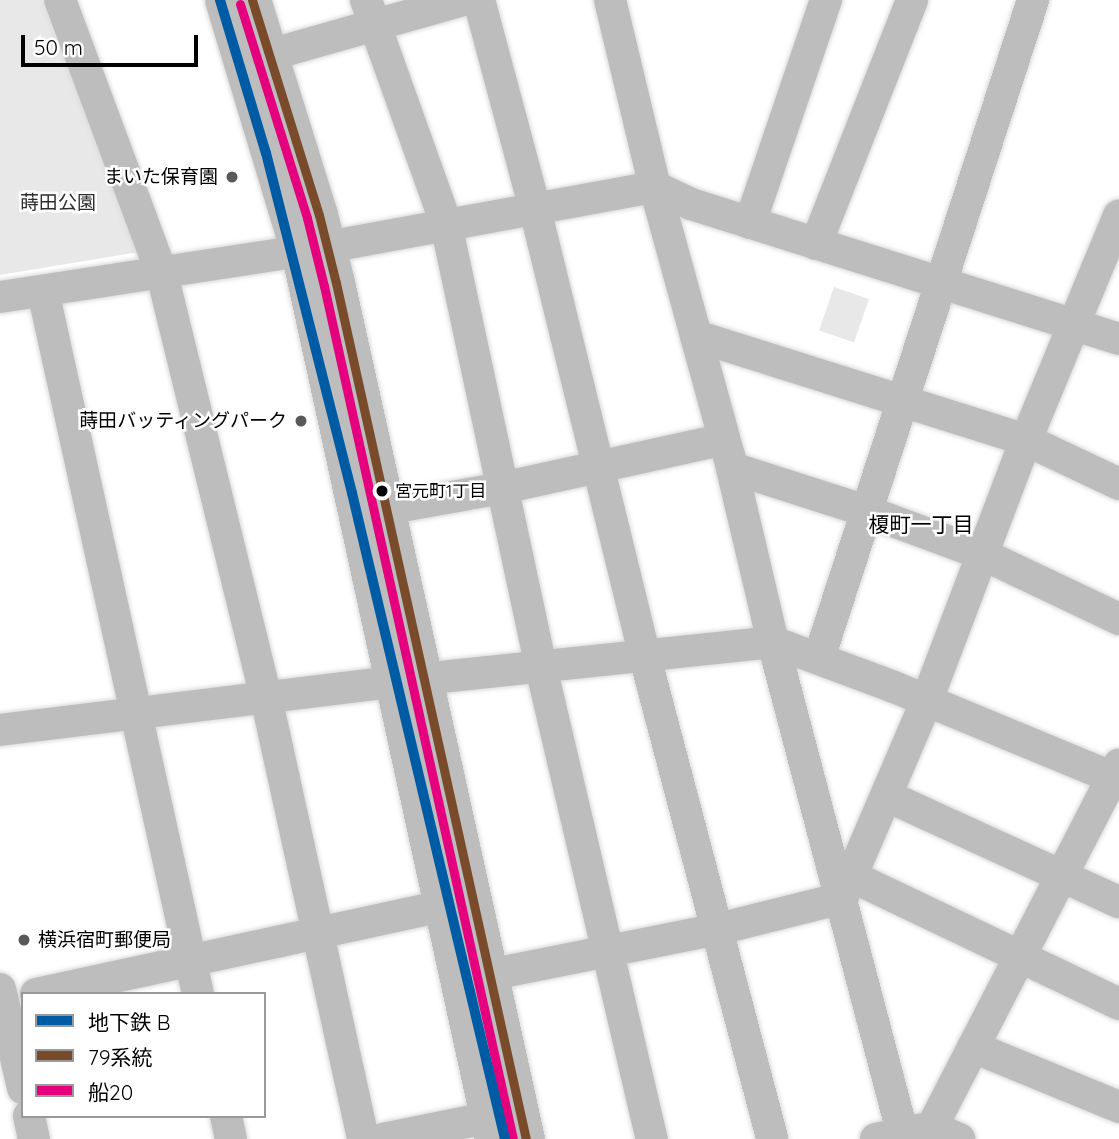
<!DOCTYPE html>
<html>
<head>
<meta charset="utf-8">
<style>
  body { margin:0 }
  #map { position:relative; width:1119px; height:1139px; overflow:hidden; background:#fff; font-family:Quicksand,"Noto Sans JP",sans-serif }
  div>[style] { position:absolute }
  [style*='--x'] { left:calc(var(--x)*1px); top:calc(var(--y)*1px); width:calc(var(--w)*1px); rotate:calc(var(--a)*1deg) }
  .green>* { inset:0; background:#e8e8e8; transform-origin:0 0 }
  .roads { filter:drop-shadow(0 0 2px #dbdbdb) drop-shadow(0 0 2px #dbdbdb) }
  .minor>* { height:32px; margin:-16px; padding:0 16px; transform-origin:16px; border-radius:16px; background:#bdbdbd }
  .major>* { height:38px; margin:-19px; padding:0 19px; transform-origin:19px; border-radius:19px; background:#bdbdbd }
  .bus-1>* { height:9px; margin:-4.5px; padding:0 4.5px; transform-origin:4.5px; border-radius:4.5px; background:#7a4b2a }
  .bus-2>* { height:9px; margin:-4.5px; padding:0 4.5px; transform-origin:4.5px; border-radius:4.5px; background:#e5007d }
  .metro-1>* { height:10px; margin:-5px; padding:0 5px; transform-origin:5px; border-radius:5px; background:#005ba5 }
  .dots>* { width:19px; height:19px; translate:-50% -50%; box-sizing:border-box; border:4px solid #fff; border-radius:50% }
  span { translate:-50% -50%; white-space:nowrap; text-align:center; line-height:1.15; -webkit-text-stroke:5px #fff; paint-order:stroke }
  .bus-label { font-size:17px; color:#000 }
  .left { translate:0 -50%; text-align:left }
  .poi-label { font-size:19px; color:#000 }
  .right { translate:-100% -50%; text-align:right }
  .park-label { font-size:19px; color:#2d2d2d }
  .neighbourhood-label { font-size:21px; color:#000 }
  .legend { position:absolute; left:21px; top:992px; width:245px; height:126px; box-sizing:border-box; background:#fff; border:2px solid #999; margin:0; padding:9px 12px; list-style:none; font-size:21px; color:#000 }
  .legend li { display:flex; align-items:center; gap:14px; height:35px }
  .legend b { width:35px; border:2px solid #999 }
  .scale { position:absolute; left:21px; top:35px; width:177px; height:32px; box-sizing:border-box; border:4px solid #000; border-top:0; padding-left:9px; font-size:21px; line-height:24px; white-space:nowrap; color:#000; -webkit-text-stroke:5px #fff; paint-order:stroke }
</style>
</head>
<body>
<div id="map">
  <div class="green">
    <i style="clip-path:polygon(0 0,42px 0,139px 252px,0 275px)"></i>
    <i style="left:834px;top:287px;width:37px;height:46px;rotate:19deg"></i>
  </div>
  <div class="roads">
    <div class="minor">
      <i style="--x:60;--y:0;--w:292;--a:69.6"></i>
      <i style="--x:162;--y:274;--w:436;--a:76.2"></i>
      <i style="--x:266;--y:697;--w:453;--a:77.6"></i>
      <i style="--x:366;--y:0;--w:238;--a:70.3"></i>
      <i style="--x:446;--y:224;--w:453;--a:77.9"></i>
      <i style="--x:541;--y:667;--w:485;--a:76.8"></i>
      <i style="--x:479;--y:0;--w:216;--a:75"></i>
      <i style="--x:535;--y:209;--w:461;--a:76.2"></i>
      <i style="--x:645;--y:657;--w:498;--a:75.2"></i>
      <i style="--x:610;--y:0;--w:192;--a:76.5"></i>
      <i style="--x:655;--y:187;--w:279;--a:74.6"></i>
      <i style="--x:729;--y:456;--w:191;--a:76.7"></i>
      <i style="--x:773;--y:642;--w:514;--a:75.23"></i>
      <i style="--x:269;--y:55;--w:203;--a:-15.8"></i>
      <i style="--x:750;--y:223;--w:236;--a:-71.2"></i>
      <i style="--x:816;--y:244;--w:262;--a:-68.5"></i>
      <i style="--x:43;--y:291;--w:720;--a:77.57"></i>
      <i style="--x:0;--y:297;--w:331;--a:-8.7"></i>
      <i style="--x:327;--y:247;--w:333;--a:-10.4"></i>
      <i style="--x:655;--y:187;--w:40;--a:25"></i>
      <i style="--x:691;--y:204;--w:449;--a:17.5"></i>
      <i style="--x:696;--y:336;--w:346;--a:17.5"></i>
      <i style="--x:1026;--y:440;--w:103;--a:25.3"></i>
      <i style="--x:732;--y:468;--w:141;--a:17.8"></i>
      <i style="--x:866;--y:511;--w:124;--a:20.3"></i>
      <i style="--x:982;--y:554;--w:152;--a:25.4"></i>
      <i style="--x:385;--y:509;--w:119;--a:-10.2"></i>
      <i style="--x:502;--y:488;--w:227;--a:-12.4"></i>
      <i style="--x:819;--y:658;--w:692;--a:-71.98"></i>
      <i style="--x:0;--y:730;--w:396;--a:-7"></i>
      <i style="--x:393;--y:682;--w:382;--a:-6"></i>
      <i style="--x:773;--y:642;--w:129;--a:20.4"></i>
      <i style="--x:894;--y:687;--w:243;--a:22.5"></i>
      <i style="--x:887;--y:796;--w:255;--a:24.6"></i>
      <i style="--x:853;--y:877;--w:295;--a:25.5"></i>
      <i style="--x:488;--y:975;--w:235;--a:-11.3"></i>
      <i style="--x:718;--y:929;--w:128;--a:-14"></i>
      <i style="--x:842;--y:898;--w:215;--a:-66.8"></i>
      <i style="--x:927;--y:700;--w:278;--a:-69.2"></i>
      <i style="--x:1026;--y:440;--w:243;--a:-67.5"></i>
      <i style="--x:0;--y:989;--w:102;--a:76.9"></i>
      <i style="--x:36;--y:994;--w:416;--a:-12.2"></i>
      <i style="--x:973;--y:1047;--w:158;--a:22.3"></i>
      <i style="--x:29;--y:1116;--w:24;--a:78"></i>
      <i style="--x:226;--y:1116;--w:24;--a:78"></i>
      <i style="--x:932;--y:1127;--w:408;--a:-62.7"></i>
      <i style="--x:383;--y:1139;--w:131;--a:-11.5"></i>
      <i style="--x:876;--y:1139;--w:57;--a:-12.1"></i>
      <i style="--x:932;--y:1127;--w:30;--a:24"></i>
    </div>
    <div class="major">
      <i style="--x:224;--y:0;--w:262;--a:73.2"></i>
      <i style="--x:300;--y:251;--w:909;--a:77.68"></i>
      <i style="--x:252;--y:0;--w:225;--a:72.7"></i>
      <i style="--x:319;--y:215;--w:70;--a:76"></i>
      <i style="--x:336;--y:283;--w:877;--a:77.49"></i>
    </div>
  </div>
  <div class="bus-1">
    <i style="--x:252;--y:0;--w:225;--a:72.7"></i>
    <i style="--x:319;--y:215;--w:70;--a:76"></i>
    <i style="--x:336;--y:283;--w:877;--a:77.49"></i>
  </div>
  <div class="bus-2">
    <i style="--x:240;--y:4;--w:224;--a:72.6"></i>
    <i style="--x:307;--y:218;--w:70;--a:76"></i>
    <i style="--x:324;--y:286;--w:874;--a:77.51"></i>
  </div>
  <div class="metro-1">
    <i style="--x:220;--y:0;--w:160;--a:73.3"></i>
    <i style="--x:266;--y:153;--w:351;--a:75.8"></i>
    <i style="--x:352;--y:493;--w:664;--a:76.68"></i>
  </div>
  <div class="dots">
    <i style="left:232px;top:177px;background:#595959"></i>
    <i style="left:301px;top:421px;background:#595959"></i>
    <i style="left:382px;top:491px;background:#000"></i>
    <i style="left:24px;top:940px;background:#595959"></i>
  </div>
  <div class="bus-label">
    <span class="left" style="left:395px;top:491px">宮元町1丁目</span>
  </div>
  <div class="poi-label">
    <span class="right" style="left:218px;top:177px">まいた保育園</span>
    <span class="right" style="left:287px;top:421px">蒔田バッティングパーク</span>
    <span class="left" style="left:38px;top:940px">横浜宿町郵便局</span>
  </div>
  <div class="park-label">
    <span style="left:58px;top:203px">蒔田公園</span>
  </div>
  <div class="neighbourhood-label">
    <span style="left:921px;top:524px">榎町一丁目</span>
  </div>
  <ul class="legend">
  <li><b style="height:9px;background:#005ba5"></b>地下鉄 B</li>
  <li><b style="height:9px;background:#7a4b2a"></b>79系統</li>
  <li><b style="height:9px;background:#e5007d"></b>船20</li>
  </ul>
  <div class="scale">50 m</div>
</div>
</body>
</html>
